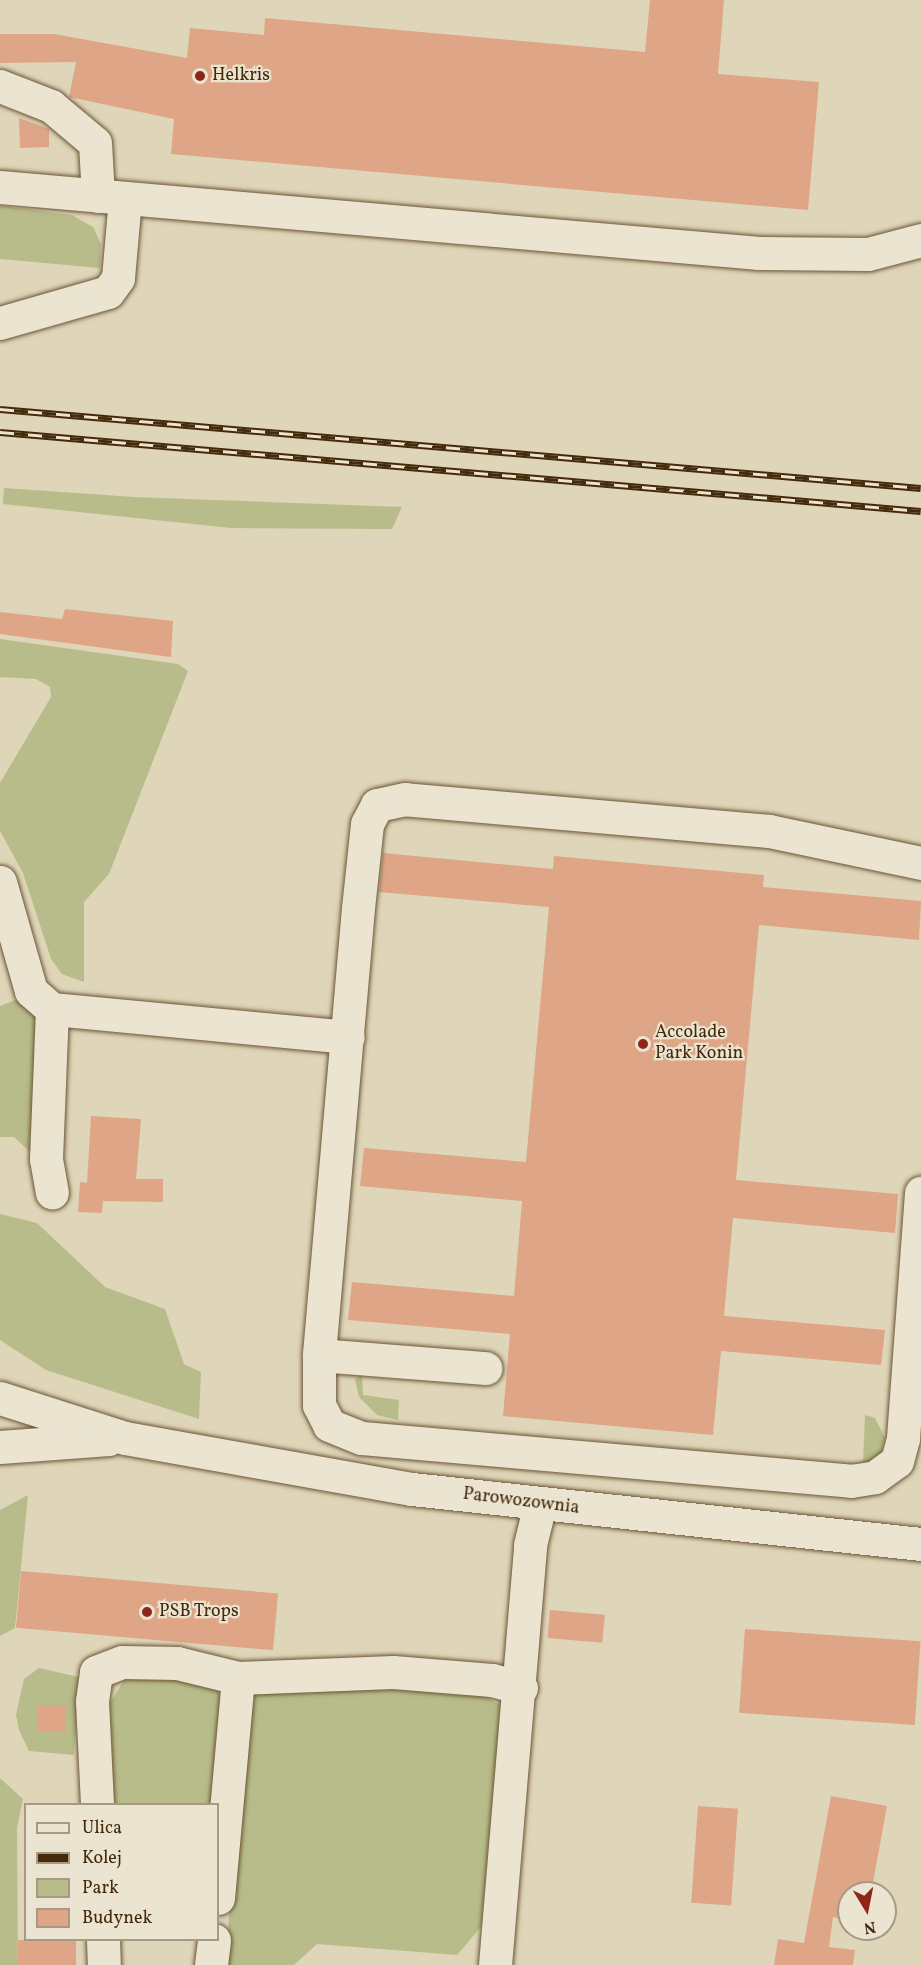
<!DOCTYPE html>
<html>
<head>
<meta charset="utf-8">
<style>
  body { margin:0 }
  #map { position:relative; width:921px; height:1965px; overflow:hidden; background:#dfd5b8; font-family:Vollkorn,serif }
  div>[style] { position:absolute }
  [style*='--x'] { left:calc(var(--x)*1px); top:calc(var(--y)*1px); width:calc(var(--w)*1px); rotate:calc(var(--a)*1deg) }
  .green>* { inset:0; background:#b8bc8a }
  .building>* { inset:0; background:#dea687; transform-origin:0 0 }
  .roads { filter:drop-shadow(0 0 2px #6b5536) drop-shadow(0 0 2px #6b5536) }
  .minor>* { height:33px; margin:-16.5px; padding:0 16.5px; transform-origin:16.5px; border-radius:16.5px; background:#eae4d1 }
  .rail>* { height:7px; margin-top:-3.5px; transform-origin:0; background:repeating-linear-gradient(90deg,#eae4d1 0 14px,#442a0b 0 28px); box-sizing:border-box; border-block:2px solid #442a0b }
  .dots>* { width:16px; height:16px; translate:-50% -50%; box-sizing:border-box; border:3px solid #eae4d1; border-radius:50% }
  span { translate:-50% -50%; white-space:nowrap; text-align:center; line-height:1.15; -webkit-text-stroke:4.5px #eae4d1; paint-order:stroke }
  .poi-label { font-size:18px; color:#442a0b }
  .left { translate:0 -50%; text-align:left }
  .street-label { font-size:18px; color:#442a0b }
  .legend { position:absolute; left:24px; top:1803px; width:195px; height:138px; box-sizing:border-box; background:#eae4d1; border:2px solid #a89a82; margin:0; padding:8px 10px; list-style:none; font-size:18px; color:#442a0b }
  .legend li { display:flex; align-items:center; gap:12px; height:30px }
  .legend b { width:30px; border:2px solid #a89a82 }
  .north { position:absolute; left:837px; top:1881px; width:60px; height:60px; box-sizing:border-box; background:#eae4d1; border:2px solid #a89a82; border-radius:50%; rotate:170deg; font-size:16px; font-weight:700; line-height:24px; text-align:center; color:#442a0b }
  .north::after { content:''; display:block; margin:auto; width:21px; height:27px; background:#8f2418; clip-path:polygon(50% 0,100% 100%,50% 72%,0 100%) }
</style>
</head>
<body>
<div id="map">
  <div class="green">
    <i style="clip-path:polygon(0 206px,72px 215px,93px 227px,101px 244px,100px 268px,0 259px)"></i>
    <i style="clip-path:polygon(4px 488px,134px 497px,402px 507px,392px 529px,231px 528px,3px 504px)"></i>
    <i style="clip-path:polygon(0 639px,178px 664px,188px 671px,109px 874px,84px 902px,84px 982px,62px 974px,51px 959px,23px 873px,0 831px,0 783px,51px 697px,50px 687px,36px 679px,0 677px)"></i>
    <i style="clip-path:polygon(15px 1000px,40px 1015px,31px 1153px,14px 1137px,0 1137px,0 1006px)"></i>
    <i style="clip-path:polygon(0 1214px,37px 1223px,105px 1287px,165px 1309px,184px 1364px,201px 1372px,199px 1419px,46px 1370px,0 1340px)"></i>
    <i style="clip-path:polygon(362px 1372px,363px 1395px,399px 1400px,398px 1420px,377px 1415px,359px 1397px,355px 1380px)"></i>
    <i style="clip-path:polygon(865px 1415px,875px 1418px,885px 1438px,879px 1458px,863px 1463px)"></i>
    <i style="clip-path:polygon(28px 1495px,15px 1628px,0 1636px,0 1510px)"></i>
    <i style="clip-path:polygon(39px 1668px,79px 1677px,74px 1755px,29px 1751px,19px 1730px,16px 1715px,24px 1679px)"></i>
    <i style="clip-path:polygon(126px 1677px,212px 1680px,221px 1698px,213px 1804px,113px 1804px,110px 1703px)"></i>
    <i style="clip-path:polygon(391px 1686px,480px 1694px,502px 1706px,481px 1927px,457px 1955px,317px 1944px,294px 1965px,226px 1965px,242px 1704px,259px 1689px)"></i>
    <i style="clip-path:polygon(0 1778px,23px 1799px,17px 1828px,18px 1965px,0 1965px)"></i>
  </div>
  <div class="building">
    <i style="clip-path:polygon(650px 0,724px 0,718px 74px,819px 82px,808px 210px,171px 154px,174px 119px,69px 97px,76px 62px,0 63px,0 34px,54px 34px,187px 58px,190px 28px,264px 35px,265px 18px,645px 52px)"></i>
    <i style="clip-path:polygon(19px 118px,49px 129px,49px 147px,20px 148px)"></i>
    <i style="clip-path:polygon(65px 609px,173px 621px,171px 657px,0 634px,0 612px,62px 619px)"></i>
    <i style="clip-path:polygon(383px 853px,553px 869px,554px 856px,764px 875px,763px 887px,921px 901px,919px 940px,759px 925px,736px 1180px,898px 1194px,895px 1233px,733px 1218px,724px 1316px,885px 1330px,881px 1365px,721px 1351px,713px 1435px,503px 1416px,510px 1334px,348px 1320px,352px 1282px,514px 1296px,522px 1201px,360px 1186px,364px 1148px,526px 1162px,549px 907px,379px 892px)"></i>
    <i style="clip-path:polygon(91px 1116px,141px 1119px,136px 1179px,163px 1179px,163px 1202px,103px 1201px,102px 1213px,78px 1212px,80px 1182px,87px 1183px)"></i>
    <i style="left:21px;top:1571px;width:258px;height:57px;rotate:5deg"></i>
    <i style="left:550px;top:1610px;width:55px;height:28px;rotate:5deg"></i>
    <i style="left:745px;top:1629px;width:176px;height:84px;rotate:4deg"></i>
    <i style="left:38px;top:1706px;width:28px;height:26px"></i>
    <i style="clip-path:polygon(831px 1796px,887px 1806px,871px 1893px,849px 1893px,849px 1920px,833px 1917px,829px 1947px,855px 1950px,853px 1965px,774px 1965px,778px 1939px,804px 1943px)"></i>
    <i style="left:698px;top:1806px;width:40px;height:97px;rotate:4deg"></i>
    <i style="left:18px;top:1940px;width:58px;height:25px"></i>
  </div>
  <div class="roads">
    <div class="minor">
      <i style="--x:0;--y:86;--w:55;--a:21.4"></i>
      <i style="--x:51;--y:106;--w:57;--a:40.1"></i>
      <i style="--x:95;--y:143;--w:53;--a:86.8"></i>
      <i style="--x:0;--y:187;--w:762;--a:4.97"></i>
      <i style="--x:759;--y:253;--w:109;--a:0.5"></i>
      <i style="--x:868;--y:254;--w:55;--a:-14.8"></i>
      <i style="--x:0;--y:323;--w:112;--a:-16"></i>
      <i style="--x:108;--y:292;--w:17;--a:-54"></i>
      <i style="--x:118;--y:278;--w:80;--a:-85"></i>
      <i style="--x:921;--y:863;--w:155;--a:-168.1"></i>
      <i style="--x:769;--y:831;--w:365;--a:-175"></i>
      <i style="--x:405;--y:799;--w:29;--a:168"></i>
      <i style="--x:377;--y:805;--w:21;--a:118"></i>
      <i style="--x:367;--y:824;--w:84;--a:96.1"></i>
      <i style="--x:358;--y:908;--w:449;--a:95"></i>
      <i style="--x:319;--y:1355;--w:50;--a:90"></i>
      <i style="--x:319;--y:1405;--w:22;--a:63"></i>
      <i style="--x:329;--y:1425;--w:35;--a:22"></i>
      <i style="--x:362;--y:1438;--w:491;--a:5"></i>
      <i style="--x:851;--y:1481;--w:24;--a:-9"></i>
      <i style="--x:875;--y:1477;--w:27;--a:-36"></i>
      <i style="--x:897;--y:1461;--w:24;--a:-75"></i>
      <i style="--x:903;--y:1438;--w:246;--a:-85.8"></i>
      <i style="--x:0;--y:882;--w:113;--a:74.1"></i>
      <i style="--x:31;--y:991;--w:28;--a:41"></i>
      <i style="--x:52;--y:1009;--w:297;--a:5.4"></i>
      <i style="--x:52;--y:1009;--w:150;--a:92.3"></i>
      <i style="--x:46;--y:1159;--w:34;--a:80"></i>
      <i style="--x:319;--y:1355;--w:167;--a:4.5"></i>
      <i style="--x:0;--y:1398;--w:131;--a:17.7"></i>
      <i style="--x:125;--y:1438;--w:291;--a:10.1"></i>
      <i style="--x:412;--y:1489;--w:512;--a:6.17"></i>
      <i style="--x:0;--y:1447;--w:109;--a:-4.2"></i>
      <i style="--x:97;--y:1804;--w:103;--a:-92.8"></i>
      <i style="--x:92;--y:1701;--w:29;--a:-82"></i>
      <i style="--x:96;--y:1672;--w:28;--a:-21"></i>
      <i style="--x:122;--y:1662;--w:55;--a:1"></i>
      <i style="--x:177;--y:1663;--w:63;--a:13.8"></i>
      <i style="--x:218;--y:1898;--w:221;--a:-84.8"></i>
      <i style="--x:238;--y:1678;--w:155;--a:-2.2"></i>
      <i style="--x:393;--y:1672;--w:99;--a:4.6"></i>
      <i style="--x:492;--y:1680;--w:30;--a:15"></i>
      <i style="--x:103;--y:1940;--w:25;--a:88"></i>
      <i style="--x:211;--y:1965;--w:25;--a:-83"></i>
      <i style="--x:495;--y:1965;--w:421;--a:-85.2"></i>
      <i style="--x:530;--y:1545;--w:42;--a:-76.3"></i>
    </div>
  </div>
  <div class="rail">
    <i style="--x:0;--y:409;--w:924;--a:4.9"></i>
    <i style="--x:0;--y:432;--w:924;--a:4.9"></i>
  </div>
  <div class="dots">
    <i style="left:200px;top:76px;background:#8f2418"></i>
    <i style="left:643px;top:1044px;background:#8f2418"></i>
    <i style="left:147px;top:1612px;background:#8f2418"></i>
  </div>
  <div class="poi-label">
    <span class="left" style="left:212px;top:76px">Helkris</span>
    <span class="left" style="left:655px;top:1044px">Accolade<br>Park Konin</span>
    <span class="left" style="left:159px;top:1612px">PSB Trops</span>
  </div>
  <div class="street-label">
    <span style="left:521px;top:1502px;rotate:7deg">Parowozownia</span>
  </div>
  <ul class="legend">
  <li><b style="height:8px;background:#eae4d1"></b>Ulica</li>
  <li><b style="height:8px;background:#442a0b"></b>Kolej</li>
  <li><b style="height:16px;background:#b8bc8a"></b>Park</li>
  <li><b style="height:16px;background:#dea687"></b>Budynek</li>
  </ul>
  <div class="north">N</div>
</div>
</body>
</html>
